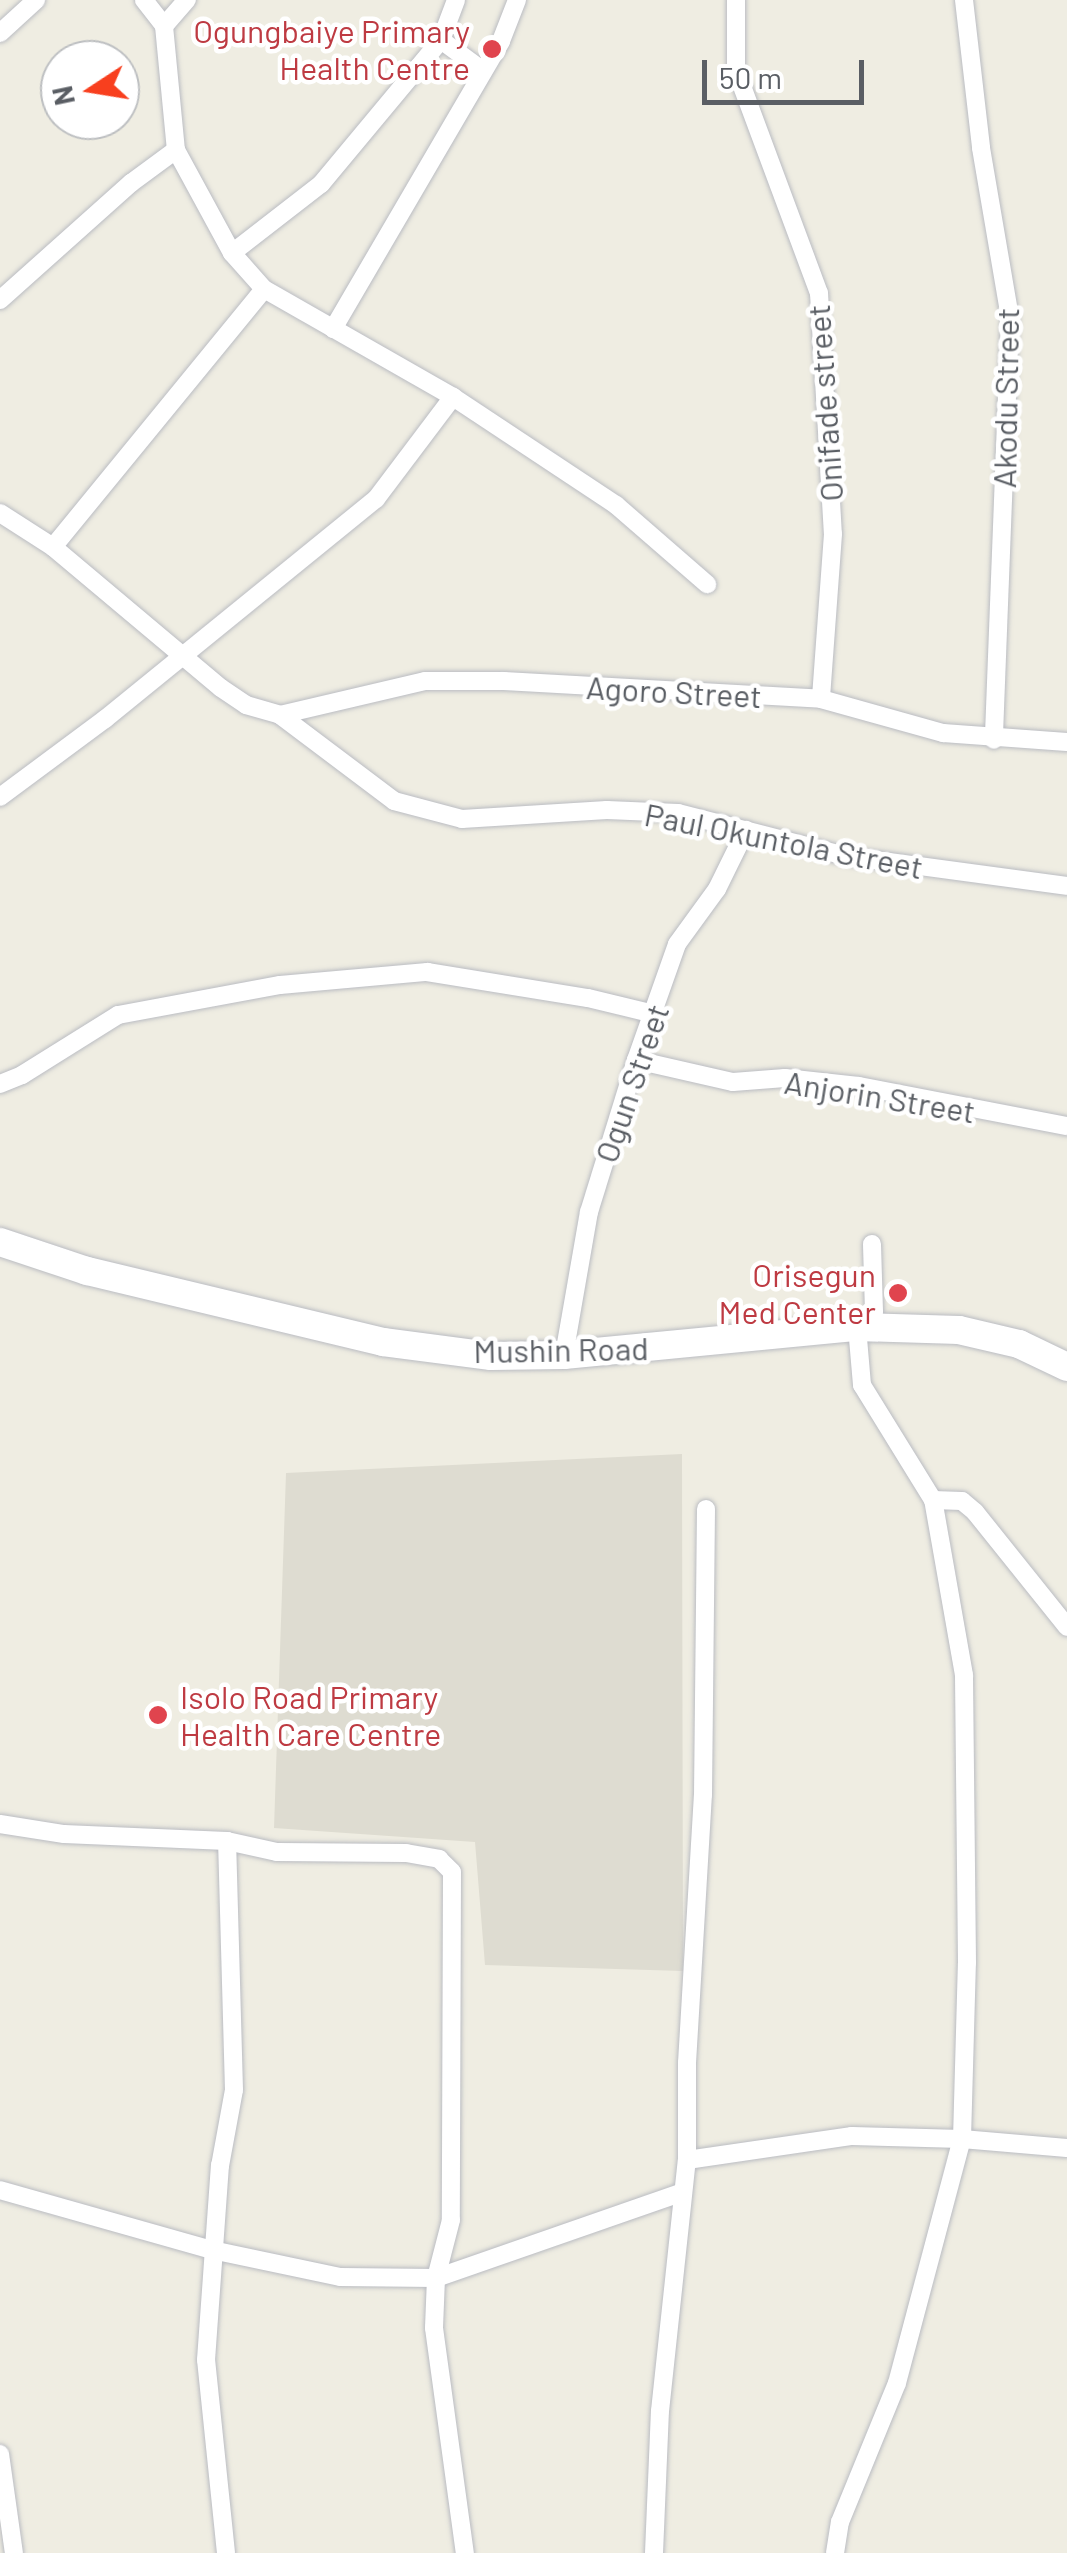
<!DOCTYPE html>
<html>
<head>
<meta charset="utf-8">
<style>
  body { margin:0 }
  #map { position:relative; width:1067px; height:2553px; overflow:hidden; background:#efede2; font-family:Barlow,sans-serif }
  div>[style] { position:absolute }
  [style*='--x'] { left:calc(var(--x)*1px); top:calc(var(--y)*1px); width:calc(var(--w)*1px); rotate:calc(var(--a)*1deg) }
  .education>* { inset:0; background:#dedcd1 }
  .roads { filter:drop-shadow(0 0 2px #babcc2) drop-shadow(0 0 2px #babcc2) }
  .minor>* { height:18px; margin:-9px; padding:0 9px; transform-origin:9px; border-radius:9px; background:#fff }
  .secondary>* { height:28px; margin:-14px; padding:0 14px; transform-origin:14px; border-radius:14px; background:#fff }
  .dots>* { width:28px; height:28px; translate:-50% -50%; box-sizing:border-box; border:5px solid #fff; border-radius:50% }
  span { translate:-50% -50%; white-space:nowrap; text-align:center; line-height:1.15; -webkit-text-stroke:9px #fff; paint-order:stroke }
  .health-label { font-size:32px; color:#be3a42 }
  .right { translate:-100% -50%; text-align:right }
  .left { translate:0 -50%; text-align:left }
  .street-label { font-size:32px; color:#5a5e64 }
  .north { position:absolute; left:40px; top:40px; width:100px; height:100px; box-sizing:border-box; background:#fff; border:2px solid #bdbfc1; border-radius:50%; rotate:258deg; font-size:28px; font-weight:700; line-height:40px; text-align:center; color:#5a5e64 }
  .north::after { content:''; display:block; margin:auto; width:35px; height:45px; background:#f83f1e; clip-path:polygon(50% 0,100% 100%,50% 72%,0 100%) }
  .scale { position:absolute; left:702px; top:60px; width:162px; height:45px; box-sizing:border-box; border:5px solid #5a5e64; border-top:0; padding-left:12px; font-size:30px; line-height:35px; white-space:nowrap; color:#5a5e64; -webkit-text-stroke:8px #fff; paint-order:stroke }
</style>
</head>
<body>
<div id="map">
  <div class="education">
    <i style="clip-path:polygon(682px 1454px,683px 1971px,485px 1965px,475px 1842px,274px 1828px,286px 1473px)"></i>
  </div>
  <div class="roads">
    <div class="minor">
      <i style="--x:144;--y:0;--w:33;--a:52"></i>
      <i style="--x:164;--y:26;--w:125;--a:84.5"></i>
      <i style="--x:176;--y:150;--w:117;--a:61.5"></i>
      <i style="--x:232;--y:253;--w:48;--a:48.4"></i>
      <i style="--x:264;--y:289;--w:218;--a:29.7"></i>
      <i style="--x:453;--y:397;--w:196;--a:33.5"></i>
      <i style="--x:616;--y:505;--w:121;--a:41"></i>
      <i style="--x:736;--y:0;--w:70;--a:90"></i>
      <i style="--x:736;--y:70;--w:238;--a:69.6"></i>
      <i style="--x:819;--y:293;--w:241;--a:86.7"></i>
      <i style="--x:833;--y:534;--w:165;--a:94.2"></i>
      <i style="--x:964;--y:0;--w:149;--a:83.4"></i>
      <i style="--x:981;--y:148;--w:172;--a:80.3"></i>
      <i style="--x:1010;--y:318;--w:422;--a:92.2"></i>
      <i style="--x:164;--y:26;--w:35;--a:-49"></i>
      <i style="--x:0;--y:33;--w:49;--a:-42.5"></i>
      <i style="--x:441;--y:40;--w:52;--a:36.4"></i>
      <i style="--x:232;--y:253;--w:113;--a:-37.8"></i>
      <i style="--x:321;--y:184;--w:187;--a:-50.2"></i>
      <i style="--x:441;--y:40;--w:43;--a:-69.4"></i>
      <i style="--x:0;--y:300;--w:176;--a:-41.8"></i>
      <i style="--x:131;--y:183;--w:56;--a:-36.3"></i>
      <i style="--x:333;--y:329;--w:333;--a:-59.7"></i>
      <i style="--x:501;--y:41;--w:44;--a:-68.7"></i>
      <i style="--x:0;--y:513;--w:63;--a:32.7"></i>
      <i style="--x:53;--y:547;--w:219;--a:40"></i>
      <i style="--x:221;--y:688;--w:30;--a:34"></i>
      <i style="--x:246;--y:705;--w:35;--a:16"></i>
      <i style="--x:280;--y:715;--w:143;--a:37"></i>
      <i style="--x:394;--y:801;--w:70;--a:14.8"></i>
      <i style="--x:462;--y:819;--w:145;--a:-3.6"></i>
      <i style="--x:607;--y:810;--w:71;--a:2.4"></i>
      <i style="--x:678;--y:813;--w:173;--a:14.4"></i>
      <i style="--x:846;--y:856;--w:223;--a:7.7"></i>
      <i style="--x:53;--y:547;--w:333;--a:-50.7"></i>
      <i style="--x:280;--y:715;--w:149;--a:-13.2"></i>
      <i style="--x:425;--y:681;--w:79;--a:0"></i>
      <i style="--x:504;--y:681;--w:318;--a:3.2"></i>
      <i style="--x:821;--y:699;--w:127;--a:15.6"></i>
      <i style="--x:943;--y:733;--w:124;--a:4.2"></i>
      <i style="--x:0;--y:797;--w:131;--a:-36.6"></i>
      <i style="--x:105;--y:719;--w:349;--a:-39.1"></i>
      <i style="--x:376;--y:499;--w:128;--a:-53"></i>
      <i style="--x:636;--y:1060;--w:99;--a:12.8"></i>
      <i style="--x:733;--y:1082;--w:52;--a:-4.4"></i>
      <i style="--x:785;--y:1078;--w:74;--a:6.2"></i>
      <i style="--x:859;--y:1086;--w:212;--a:10.9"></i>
      <i style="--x:0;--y:1084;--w:24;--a:-22"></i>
      <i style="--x:22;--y:1075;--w:113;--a:-32"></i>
      <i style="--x:118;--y:1015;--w:165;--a:-10.5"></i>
      <i style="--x:280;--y:985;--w:148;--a:-5.1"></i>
      <i style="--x:427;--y:972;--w:163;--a:9.2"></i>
      <i style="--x:588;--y:998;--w:68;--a:13.6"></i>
      <i style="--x:869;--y:1327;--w:16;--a:-72"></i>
      <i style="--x:874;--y:1312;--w:68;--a:-91.7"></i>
      <i style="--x:564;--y:1355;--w:145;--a:-80.1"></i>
      <i style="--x:589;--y:1212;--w:159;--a:-72.8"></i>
      <i style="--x:636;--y:1060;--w:123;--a:-70.5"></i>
      <i style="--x:677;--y:944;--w:68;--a:-54"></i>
      <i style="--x:717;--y:889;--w:66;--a:-63.8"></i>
      <i style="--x:933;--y:1500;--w:29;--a:2"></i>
      <i style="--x:962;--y:1501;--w:17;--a:40"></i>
      <i style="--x:975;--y:1512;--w:147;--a:51.3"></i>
      <i style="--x:0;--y:1824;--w:65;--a:8.9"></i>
      <i style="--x:64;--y:1834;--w:163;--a:2.5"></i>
      <i style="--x:227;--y:1841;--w:51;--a:12.4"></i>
      <i style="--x:277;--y:1852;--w:129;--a:0.4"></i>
      <i style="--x:406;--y:1853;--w:34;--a:10"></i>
      <i style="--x:439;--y:1859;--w:18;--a:45"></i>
      <i style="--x:452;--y:1872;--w:348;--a:90.2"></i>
      <i style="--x:451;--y:2220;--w:60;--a:104.5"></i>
      <i style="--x:436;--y:2278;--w:50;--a:92.3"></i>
      <i style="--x:434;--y:2328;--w:227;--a:82.2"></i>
      <i style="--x:687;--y:2160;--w:167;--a:-8.3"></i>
      <i style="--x:852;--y:2136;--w:110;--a:1.6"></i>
      <i style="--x:962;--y:2139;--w:105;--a:4.9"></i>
      <i style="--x:0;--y:2190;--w:220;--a:15.8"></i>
      <i style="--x:212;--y:2250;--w:131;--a:11.9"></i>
      <i style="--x:340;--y:2277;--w:96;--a:0.6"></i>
      <i style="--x:436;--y:2278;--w:258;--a:-19.2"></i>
      <i style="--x:0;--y:2454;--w:100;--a:82"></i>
      <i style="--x:226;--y:2553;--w:194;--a:-95.9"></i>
      <i style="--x:206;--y:2360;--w:195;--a:-85.9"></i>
      <i style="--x:220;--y:2166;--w:77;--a:-79.6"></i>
      <i style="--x:234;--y:2090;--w:249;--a:-91.6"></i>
      <i style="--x:654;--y:2553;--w:142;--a:-87.6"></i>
      <i style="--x:660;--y:2411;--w:252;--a:-83.9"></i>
      <i style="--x:687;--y:2160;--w:97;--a:-90"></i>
      <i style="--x:687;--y:2063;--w:268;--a:-86.6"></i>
      <i style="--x:703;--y:1795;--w:286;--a:-89.4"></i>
      <i style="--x:835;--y:2553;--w:31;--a:-81"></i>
      <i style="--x:840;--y:2522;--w:150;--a:-67.7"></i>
      <i style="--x:897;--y:2383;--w:253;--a:-75.1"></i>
      <i style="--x:962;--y:2139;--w:176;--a:-88.4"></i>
      <i style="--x:967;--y:1963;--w:288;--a:-90.6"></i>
      <i style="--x:964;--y:1675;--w:178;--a:-100"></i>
      <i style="--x:933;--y:1500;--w:135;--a:-121.7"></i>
      <i style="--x:862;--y:1385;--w:58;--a:-94.9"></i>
    </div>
    <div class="secondary">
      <i style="--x:0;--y:1242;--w:92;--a:18.4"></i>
      <i style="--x:87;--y:1271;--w:304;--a:13.5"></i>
      <i style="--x:383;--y:1342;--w:109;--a:7.4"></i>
      <i style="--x:491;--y:1356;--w:73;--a:-0.8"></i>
      <i style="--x:564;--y:1355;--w:294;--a:-5.5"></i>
      <i style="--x:857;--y:1327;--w:102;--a:1.7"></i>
      <i style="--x:959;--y:1330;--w:62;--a:13.1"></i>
      <i style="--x:1019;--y:1344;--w:53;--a:25.6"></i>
    </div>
  </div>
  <div class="dots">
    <i style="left:492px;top:49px;background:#e0444e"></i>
    <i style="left:898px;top:1293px;background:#e0444e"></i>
    <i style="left:158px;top:1715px;background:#e0444e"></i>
  </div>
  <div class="health-label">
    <span class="right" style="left:470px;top:49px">Ogungbaiye Primary<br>Health Centre</span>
    <span class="right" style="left:876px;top:1293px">Orisegun<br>Med Center</span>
    <span class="left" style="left:180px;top:1715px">Isolo Road Primary<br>Health Care Centre</span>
  </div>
  <div class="street-label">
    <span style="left:1005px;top:398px;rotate:-89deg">Akodu Street</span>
    <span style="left:824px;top:403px;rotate:-94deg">Onifade street</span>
    <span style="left:674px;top:691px;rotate:3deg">Agoro Street</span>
    <span style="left:784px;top:840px;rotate:11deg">Paul Okuntola Street</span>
    <span style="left:631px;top:1083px;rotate:-71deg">Ogun Street</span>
    <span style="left:880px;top:1096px;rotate:9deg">Anjorin Street</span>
    <span style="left:561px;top:1349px;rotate:-1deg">Mushin Road</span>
  </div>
  <div class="north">N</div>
  <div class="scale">50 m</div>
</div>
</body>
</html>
